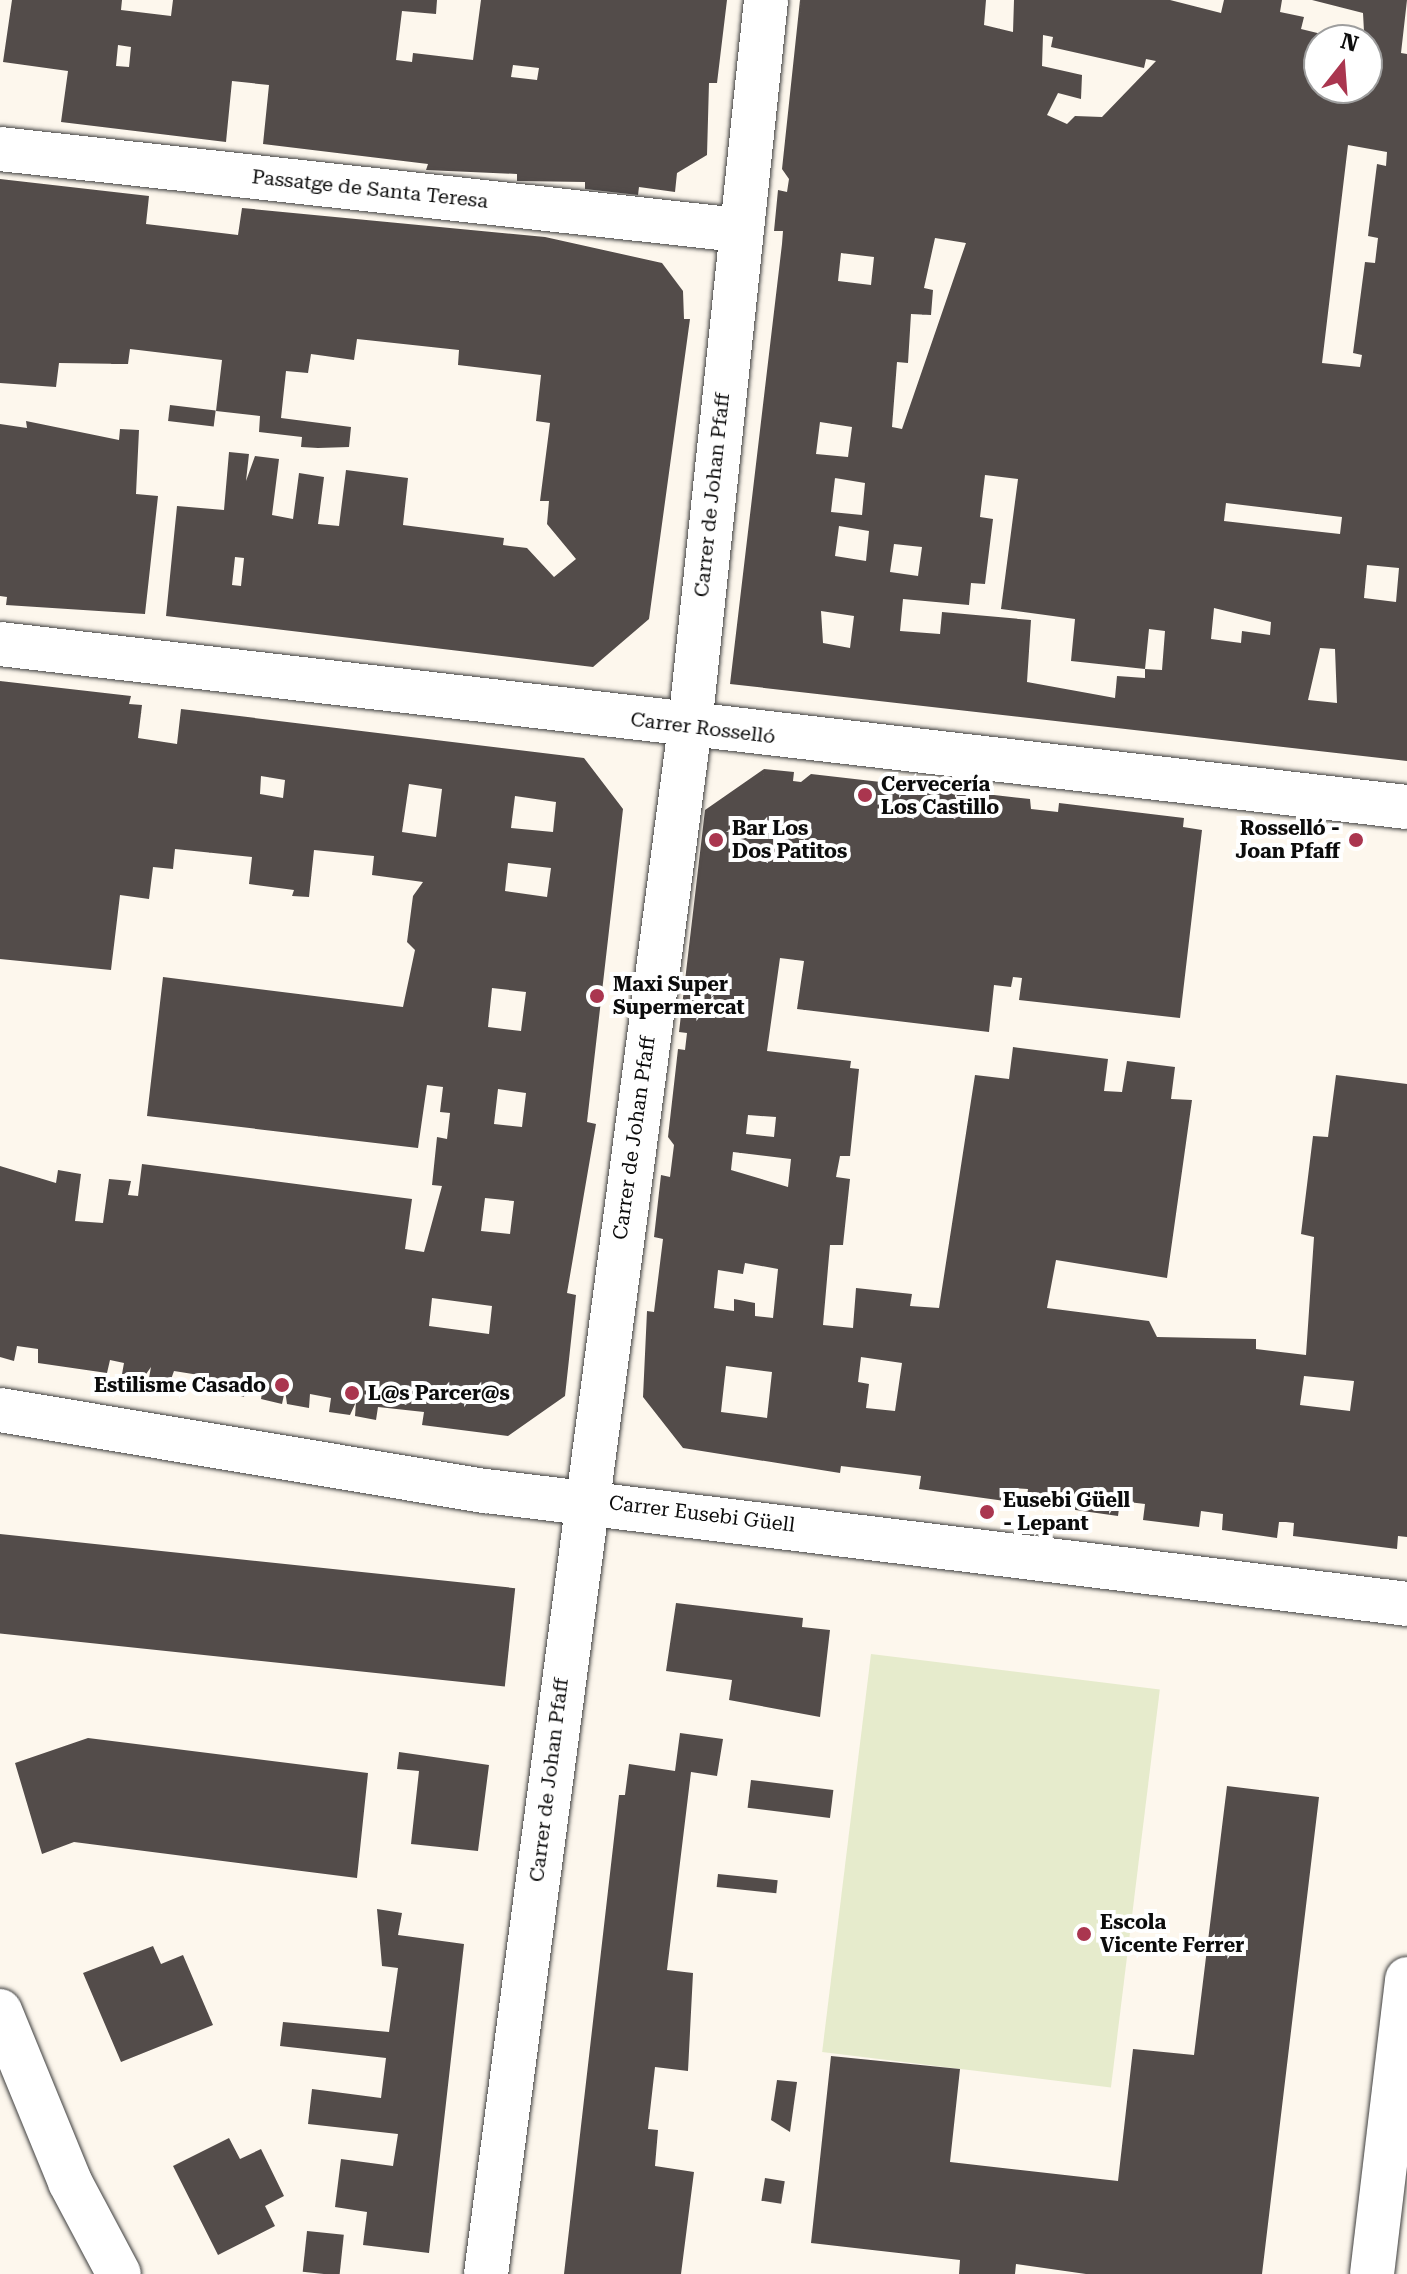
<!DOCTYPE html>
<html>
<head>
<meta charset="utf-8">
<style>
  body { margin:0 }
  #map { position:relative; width:1407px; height:2274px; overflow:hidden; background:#fdf7ed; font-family:"Roboto Serif",serif }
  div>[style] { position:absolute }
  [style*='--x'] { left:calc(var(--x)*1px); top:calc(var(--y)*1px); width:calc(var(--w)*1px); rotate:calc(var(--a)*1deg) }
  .pitch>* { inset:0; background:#e6ebcc; transform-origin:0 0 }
  .building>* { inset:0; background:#534c4a; transform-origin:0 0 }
  .roads { filter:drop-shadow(0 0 2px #3f3f3f) drop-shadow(0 0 2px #3f3f3f) }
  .minor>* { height:44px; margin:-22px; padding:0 22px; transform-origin:22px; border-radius:22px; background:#fff }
  .tertiary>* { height:44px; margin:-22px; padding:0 22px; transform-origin:22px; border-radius:22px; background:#fff }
  .dots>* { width:22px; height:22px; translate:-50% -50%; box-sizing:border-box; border:4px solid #fff; border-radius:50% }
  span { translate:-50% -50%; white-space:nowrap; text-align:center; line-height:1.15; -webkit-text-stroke:8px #fff; paint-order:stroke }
  .street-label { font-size:20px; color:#0c0c0c }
  .poi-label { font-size:20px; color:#0c0c0c; font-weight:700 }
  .left { translate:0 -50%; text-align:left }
  .right { translate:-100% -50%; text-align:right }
  .north { position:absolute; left:1303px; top:24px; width:80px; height:80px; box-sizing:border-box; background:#fff; border:2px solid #9e9e9e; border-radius:50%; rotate:17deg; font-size:22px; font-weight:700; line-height:32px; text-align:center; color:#0c0c0c }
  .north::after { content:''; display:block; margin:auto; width:28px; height:36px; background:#aa364f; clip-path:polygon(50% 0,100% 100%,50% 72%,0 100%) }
</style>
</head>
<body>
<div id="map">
  <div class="pitch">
    <i style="left:871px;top:1654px;width:291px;height:401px;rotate:7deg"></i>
  </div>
  <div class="building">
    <i style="clip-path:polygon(evenodd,12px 0,122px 0,121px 10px,171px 16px,173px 0,437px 0,436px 14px,402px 11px,396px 60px,412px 62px,413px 53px,473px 60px,481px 0,727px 0,717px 83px,709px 83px,707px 155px,677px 173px,675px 192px,639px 187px,638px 195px,585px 189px,585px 182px,517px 181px,517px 174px,426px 170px,428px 164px,263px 144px,269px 85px,232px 81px,226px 142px,61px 122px,68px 71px,3px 62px,12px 0,118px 45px,131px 47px,129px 67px,116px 66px,118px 45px,12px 0,513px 65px,539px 68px,537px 80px,511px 77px,513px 65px)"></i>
    <i style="clip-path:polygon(evenodd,800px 0,986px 0,984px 25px,1013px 32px,1014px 0,1170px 0,1221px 13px,1224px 0,1282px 0,1280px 12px,1304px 17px,1301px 29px,1342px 39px,1319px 40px,1319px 88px,1367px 88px,1363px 13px,1312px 0,1407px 0,1401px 53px,1407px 54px,1407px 761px,730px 684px,782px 244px,783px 231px,774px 231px,778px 190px,787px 192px,789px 179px,782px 169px,800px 0,1043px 35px,1053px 37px,1051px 47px,1144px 68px,1146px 59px,1156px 61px,1102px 117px,1075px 116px,1067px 124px,1047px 115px,1058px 93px,1081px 99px,1082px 75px,1042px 66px,1043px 35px,800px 0,1348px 145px,1387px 152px,1386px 166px,1377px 164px,1368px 236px,1378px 238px,1375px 263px,1365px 262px,1353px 353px,1362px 355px,1360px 367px,1322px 363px,1348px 145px,800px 0,935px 238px,966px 243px,902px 429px,892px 427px,897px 362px,908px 363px,911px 314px,931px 315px,933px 290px,924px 288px,935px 238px,800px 0,841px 253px,874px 257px,871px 285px,838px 281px,841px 253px,800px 0,820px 422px,852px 427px,848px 457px,816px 454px,820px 422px,800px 0,985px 475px,1018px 479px,1001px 609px,1075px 619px,1071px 661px,1145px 669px,1145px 678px,1117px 676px,1115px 698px,1027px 682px,1031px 620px,942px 612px,940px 634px,900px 631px,903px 599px,969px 605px,971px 583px,985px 584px,993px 519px,980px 517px,985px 475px,800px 0,835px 478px,865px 483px,862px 515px,831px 512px,835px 478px,800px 0,1226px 503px,1342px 517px,1340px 534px,1224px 521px,1226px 503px,800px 0,839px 526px,869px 531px,866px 561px,835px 556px,839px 526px,800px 0,894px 544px,922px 547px,918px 576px,890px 572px,894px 544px,800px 0,1367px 565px,1399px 568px,1396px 602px,1364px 598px,1367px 565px,800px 0,1214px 608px,1271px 622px,1270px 635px,1242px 631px,1241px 643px,1211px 639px,1214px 608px,800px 0,821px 611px,854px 616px,850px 648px,823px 643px,821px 611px,800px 0,1149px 629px,1165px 631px,1162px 670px,1145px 669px,1149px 629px,800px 0,1320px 648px,1335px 649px,1337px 703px,1308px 700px,1320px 648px)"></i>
    <i style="clip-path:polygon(evenodd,0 179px,149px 196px,146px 224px,238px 235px,242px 208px,545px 237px,662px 263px,683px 291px,684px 319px,690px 319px,649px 619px,593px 667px,166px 616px,177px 506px,224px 510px,229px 452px,249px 454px,246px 481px,255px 456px,279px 459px,272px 515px,293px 519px,299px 473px,324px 477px,318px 524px,339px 526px,346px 470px,408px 478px,403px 525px,504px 538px,503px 545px,527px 548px,554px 577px,576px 559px,547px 524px,549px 501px,540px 501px,550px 423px,536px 421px,541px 375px,458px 365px,459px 350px,357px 339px,354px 360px,311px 354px,308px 373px,286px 371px,281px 418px,351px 427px,349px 447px,318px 448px,301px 447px,302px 437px,259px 432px,260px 416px,216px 411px,222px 360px,130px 349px,128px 364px,59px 363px,56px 387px,0 383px,0 179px,235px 557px,244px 558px,241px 586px,232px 585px,235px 557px)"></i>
    <i style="left:170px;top:405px;width:46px;height:16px;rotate:7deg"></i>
    <i style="clip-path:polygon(26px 421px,119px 440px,120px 429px,139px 430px,136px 494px,158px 496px,145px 614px,6px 605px,7px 597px,0 596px,0 424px,27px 428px)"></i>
    <i style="clip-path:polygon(evenodd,0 681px,131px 696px,129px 704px,142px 705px,138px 738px,177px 744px,181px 709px,584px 758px,623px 809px,587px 1122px,596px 1124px,567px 1293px,576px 1295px,565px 1396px,508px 1436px,422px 1425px,424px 1412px,378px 1407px,376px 1420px,355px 1416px,356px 1402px,350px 1415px,329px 1412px,331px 1398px,310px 1394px,309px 1408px,287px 1404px,285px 1390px,282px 1404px,261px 1399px,263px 1386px,246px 1383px,245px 1397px,224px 1392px,225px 1380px,219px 1391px,197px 1387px,199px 1375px,174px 1371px,170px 1382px,149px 1378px,151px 1367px,144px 1377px,122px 1374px,124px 1363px,110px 1360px,107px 1373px,38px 1363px,38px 1349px,17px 1346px,14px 1361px,0 1357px,0 1166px,56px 1183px,58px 1170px,81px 1174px,75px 1221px,103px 1223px,109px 1179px,131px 1181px,128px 1195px,138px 1196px,142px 1164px,412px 1199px,405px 1249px,424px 1252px,442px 1186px,432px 1185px,437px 1137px,447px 1139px,450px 1113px,440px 1112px,443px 1087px,427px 1085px,418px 1148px,147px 1116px,163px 977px,403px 1007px,415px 950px,407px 942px,413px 896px,423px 882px,372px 875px,374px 856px,314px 850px,309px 897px,292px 896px,294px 890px,249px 884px,252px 857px,175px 849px,173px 869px,153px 867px,149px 899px,120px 895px,111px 970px,0 959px,0 681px,261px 776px,285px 780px,283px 798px,260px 794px,261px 776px,0 681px,409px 784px,442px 789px,436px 837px,402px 832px,409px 784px,0 681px,515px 796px,556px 802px,553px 832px,511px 828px,515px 796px,0 681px,508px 863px,551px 868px,547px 897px,505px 891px,508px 863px,0 681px,492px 988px,526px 992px,521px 1031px,488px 1027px,492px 988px,0 681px,498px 1089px,526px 1093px,522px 1127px,494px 1124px,498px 1089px,0 681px,485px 1198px,514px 1201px,510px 1234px,481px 1231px,485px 1198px,0 681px,432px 1298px,492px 1306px,489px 1334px,429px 1326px,432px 1298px)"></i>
    <i style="clip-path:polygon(evenodd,764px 769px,794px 772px,793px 781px,801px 782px,811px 774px,1030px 799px,1031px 809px,1058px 812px,1059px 803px,1184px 818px,1183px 827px,1202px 830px,1180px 1018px,1019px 1000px,1022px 978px,1013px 977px,1011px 987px,994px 985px,989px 1032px,797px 1009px,804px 961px,780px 958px,767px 1051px,851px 1061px,850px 1068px,859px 1069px,850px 1156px,840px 1156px,836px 1177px,850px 1179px,843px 1245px,830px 1245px,823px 1325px,853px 1328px,856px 1288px,912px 1294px,910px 1306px,939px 1308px,975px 1075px,1009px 1079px,1013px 1047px,1108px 1059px,1104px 1091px,1122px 1092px,1127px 1061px,1175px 1067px,1171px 1099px,1192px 1100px,1167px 1278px,1056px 1260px,1047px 1308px,1149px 1321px,1157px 1337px,1256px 1339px,1256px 1349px,1306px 1355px,1314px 1237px,1301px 1234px,1313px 1136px,1328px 1137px,1336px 1075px,1407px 1084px,1407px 1537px,1398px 1536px,1397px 1549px,1293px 1536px,1294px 1523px,1286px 1522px,1279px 1522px,1277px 1538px,1222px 1530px,1223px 1514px,1201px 1511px,1199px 1527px,1143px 1520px,1145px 1504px,1120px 1501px,1118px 1516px,1026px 1503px,1028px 1489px,1014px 1488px,1012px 1502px,919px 1489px,921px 1476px,841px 1466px,840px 1473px,683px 1448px,643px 1397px,647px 1311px,654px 1312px,663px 1239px,654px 1237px,661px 1175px,670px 1177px,674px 1145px,668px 1137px,678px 1049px,685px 1050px,687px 1033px,679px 1032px,705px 810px,764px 769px,748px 1115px,776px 1117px,774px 1137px,746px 1134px,748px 1115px,764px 769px,733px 1152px,791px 1159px,788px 1187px,731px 1170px,733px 1152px,764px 769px,745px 1263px,778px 1269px,773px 1318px,755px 1316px,755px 1303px,734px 1299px,734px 1311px,714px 1308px,718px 1270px,743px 1274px,745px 1263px,764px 769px,861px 1357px,902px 1363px,895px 1411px,866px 1408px,869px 1384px,858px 1382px,861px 1357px,764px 769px,726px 1366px,772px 1372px,767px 1418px,721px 1412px,726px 1366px,764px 769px,1304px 1376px,1354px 1381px,1350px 1411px,1300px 1405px,1304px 1376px)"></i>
    <i style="left:0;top:1534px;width:518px;height:99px;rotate:6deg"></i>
    <i style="clip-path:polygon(676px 1603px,803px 1618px,802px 1627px,830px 1630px,820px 1717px,729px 1700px,732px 1680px,666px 1671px)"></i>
    <i style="clip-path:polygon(680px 1733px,723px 1739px,717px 1776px,691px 1772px,667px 1970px,693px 1973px,688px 2071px,655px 2067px,648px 2129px,658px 2130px,655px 2166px,694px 2172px,681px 2274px,564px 2274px,619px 1795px,625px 1795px,629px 1764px,675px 1771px)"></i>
    <i style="clip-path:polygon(88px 1738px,368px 1773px,357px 1878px,74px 1842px,42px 1854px,15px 1763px)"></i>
    <i style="clip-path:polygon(399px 1752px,489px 1765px,478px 1851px,411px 1844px,419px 1771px,397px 1769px)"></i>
    <i style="left:751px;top:1780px;width:83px;height:28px;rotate:7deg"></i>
    <i style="clip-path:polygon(1227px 1786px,1319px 1797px,1262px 2274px,1086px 2274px,1016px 2264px,1015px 2274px,959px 2274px,960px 2260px,811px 2243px,831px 2056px,960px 2069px,950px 2162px,1118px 2181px,1133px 2049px,1194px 2055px)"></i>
    <i style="left:718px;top:1874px;width:60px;height:13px;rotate:6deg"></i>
    <i style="clip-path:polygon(377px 1909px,402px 1913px,398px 1935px,464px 1944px,429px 2253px,363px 2245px,367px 2212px,335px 2207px,341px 2159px,393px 2166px,398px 2134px,308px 2124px,312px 2089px,381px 2098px,386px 2058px,280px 2046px,283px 2022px,389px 2032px,398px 1968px,382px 1966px)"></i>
    <i style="clip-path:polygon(153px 1946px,161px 1964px,183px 1955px,213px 2025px,121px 2062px,83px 1973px)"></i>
    <i style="clip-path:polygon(777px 2080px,797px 2082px,790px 2132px,771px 2120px)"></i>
    <i style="clip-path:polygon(229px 2138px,240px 2159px,261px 2149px,284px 2196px,265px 2206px,275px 2226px,218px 2255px,173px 2166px)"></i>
    <i style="left:765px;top:2178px;width:20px;height:23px;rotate:9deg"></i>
    <i style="left:307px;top:2231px;width:37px;height:41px;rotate:6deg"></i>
  </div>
  <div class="roads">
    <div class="minor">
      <i style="--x:0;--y:149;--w:743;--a:6.26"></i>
      <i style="--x:0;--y:644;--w:1416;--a:6.61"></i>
      <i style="--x:0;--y:2011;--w:185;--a:67.7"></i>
      <i style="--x:70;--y:2182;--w:104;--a:62"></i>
      <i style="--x:486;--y:2274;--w:1561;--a:-82.49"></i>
      <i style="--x:690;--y:726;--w:730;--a:-84.02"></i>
      <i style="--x:1372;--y:2274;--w:297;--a:-83.2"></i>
    </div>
    <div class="tertiary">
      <i style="--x:0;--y:1410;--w:493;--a:9.5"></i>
      <i style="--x:486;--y:1491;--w:928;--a:6.99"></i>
    </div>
  </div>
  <div class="dots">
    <i style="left:865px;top:795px;background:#aa364f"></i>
    <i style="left:716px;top:840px;background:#aa364f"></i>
    <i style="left:1356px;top:840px;background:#aa364f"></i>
    <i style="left:597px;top:996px;background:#aa364f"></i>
    <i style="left:282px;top:1385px;background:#aa364f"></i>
    <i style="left:352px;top:1393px;background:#aa364f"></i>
    <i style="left:987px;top:1512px;background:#aa364f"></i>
    <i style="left:1084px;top:1934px;background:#aa364f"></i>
  </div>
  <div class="street-label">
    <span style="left:370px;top:189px;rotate:6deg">Passatge de Santa Teresa</span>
    <span style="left:712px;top:495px;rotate:-84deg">Carrer de Johan Pfaff</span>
    <span style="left:703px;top:728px;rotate:7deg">Carrer Rosselló</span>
    <span style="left:634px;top:1138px;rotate:-82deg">Carrer de Johan Pfaff</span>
    <span style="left:702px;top:1514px;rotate:7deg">Carrer Eusebi Güell</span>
    <span style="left:549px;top:1780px;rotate:-83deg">Carrer de Johan Pfaff</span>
  </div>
  <div class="poi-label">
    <span class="left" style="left:881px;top:796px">Cervecería<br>Los Castillo</span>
    <span class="left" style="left:732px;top:840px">Bar Los<br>Dos Patitos</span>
    <span class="right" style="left:1340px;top:840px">Rosselló -<br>Joan Pfaff</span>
    <span class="left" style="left:613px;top:996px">Maxi Super<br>Supermercat</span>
    <span class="right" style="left:266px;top:1385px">Estilisme Casado</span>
    <span class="left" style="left:368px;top:1393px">L@s Parcer@s</span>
    <span class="left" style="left:1003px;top:1512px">Eusebi Güell<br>- Lepant</span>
    <span class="left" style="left:1100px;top:1934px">Escola<br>Vicente Ferrer</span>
  </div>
  <div class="north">N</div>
</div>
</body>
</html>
